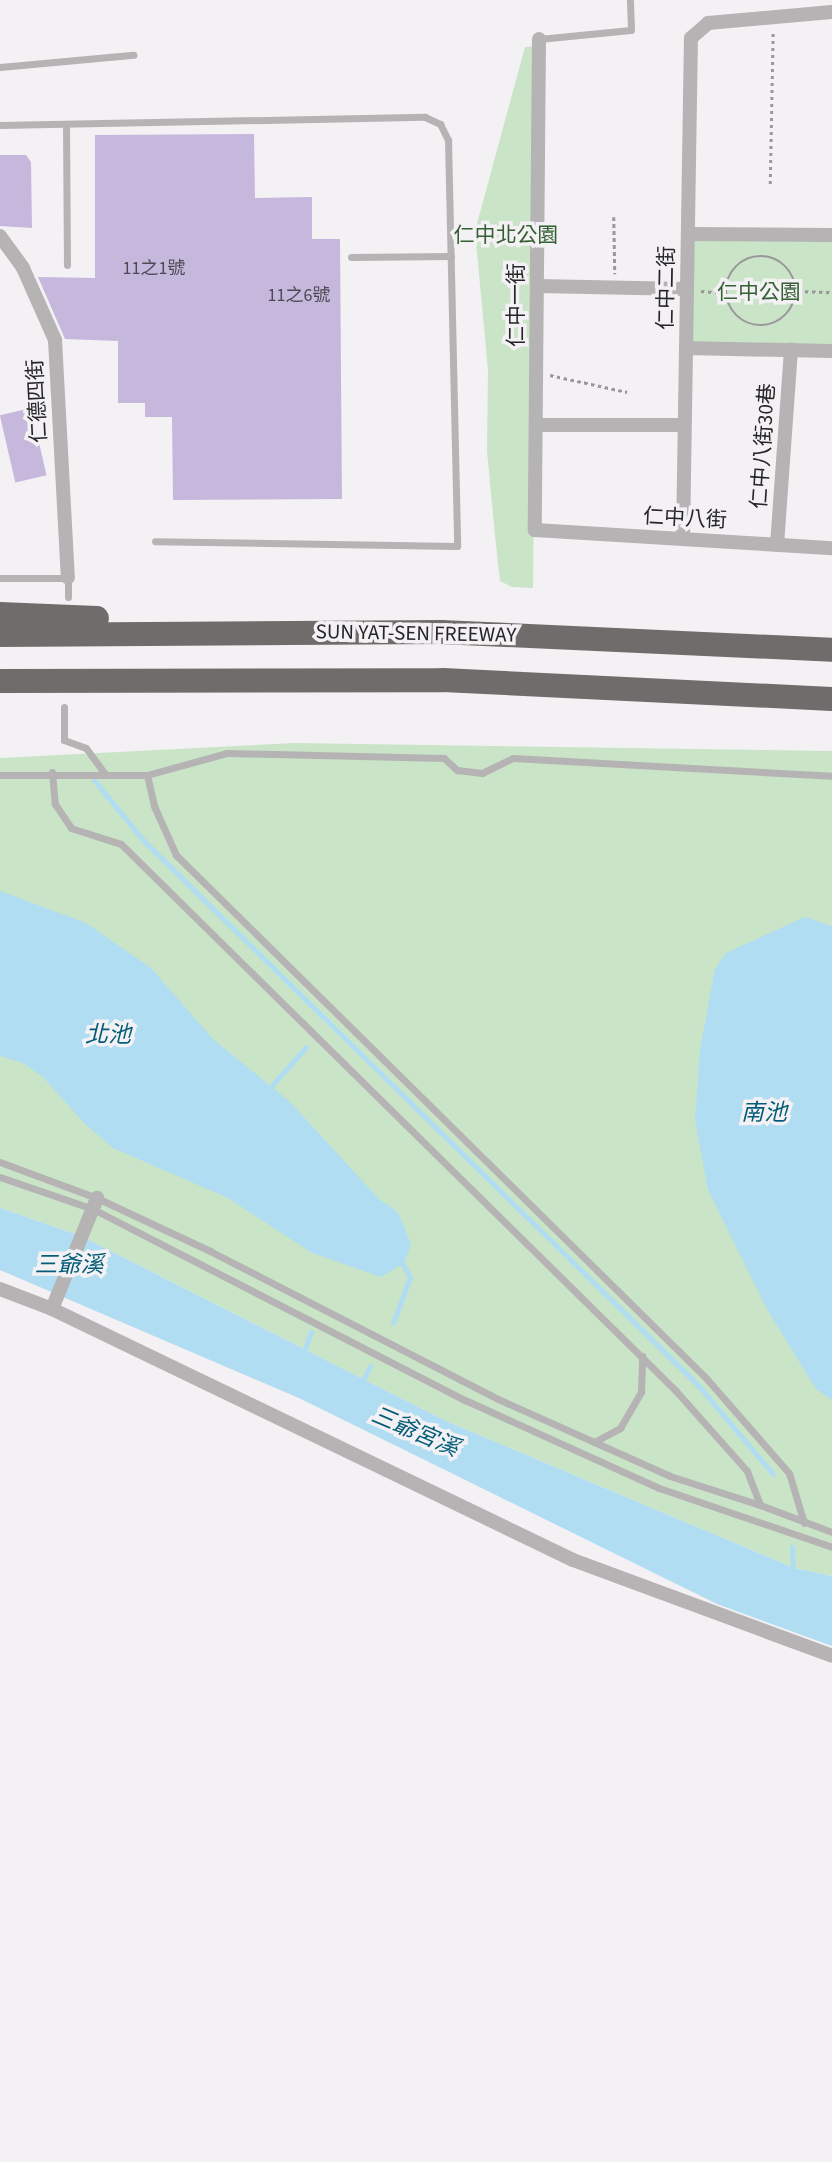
<!DOCTYPE html>
<html>
<head>
<meta charset="utf-8">
<style>
  body { margin:0 }
  #map { position:relative; width:832px; height:2162px; overflow:hidden; background:#f3f1f4; font-family:"Source Sans 3","Noto Sans TC",sans-serif }
  div>[style] { position:absolute }
  [style*='--x'] { left:calc(var(--x)*1px); top:calc(var(--y)*1px); width:calc(var(--w)*1px); rotate:calc(var(--a)*1deg) }
  .green>* { inset:0; background:#cae4c8; transform-origin:0 0 }
  .water>* { inset:0; background:#b0ddf1 }
  .stream>* { height:5px; margin:-2.5px; padding:0 2.5px; transform-origin:2.5px; border-radius:2.5px; background:#b0ddf1 }
  .building>* { inset:0; background:#c6b8dd; transform-origin:0 0 }
  .path>* { height:2.5px; margin-top:-1.25px; transform-origin:0; background:repeating-linear-gradient(90deg,#99979a 0 3.5px,transparent 0 7px) }
  .path>.ring { margin:-1.25px; padding:0; box-sizing:content-box; background:none; border:2.5px solid #99979a; border-radius:50% }
  .service>* { height:7px; margin:-3.5px; padding:0 3.5px; transform-origin:3.5px; border-radius:3.5px; background:#b5b3b3 }
  .minor>* { height:14px; margin:-7px; padding:0 7px; transform-origin:7px; border-radius:7px; background:#b5b3b3 }
  .motorway>* { height:24px; margin:-12px; padding:0 12px; transform-origin:12px; border-radius:12px; background:#706c6b }
  span { translate:-50% -50%; white-space:nowrap; text-align:center; line-height:1.15; -webkit-text-stroke:7px #f3f1f4; paint-order:stroke }
  .number-label { font-size:18px; color:#4e4a54 }
  .number-label span { -webkit-text-stroke-width:0 }
  .park-label { font-size:21px; color:#356034 }
  .street-label { font-size:21px; color:#262527 }
  .water-label { font-size:23px; color:#035d78; font-style:italic }
</style>
</head>
<body>
<div id="map">
  <div class="green">
    <i style="clip-path:polygon(538px 46px,533px 588px,512px 587px,500px 581px,495px 536px,487px 451px,488px 370px,475px 231px,525px 47px)"></i>
    <i style="left:688px;top:234px;width:144px;height:114px"></i>
    <i style="clip-path:polygon(294px 743px,832px 751px,832px 1576px,794px 1568px,446px 1421px,81px 1236px,0 1208px,0 758px)"></i>
  </div>
  <div class="water">
    <i style="clip-path:polygon(0 891px,86px 923px,151px 968px,213px 1039px,289px 1101px,379px 1199px,398px 1212px,411px 1244px,404px 1263px,381px 1277px,312px 1253px,228px 1198px,113px 1148px,84px 1123px,44px 1078px,23px 1063px,0 1056px)"></i>
    <i style="clip-path:polygon(805px 917px,832px 926px,832px 1400px,816px 1389px,768px 1311px,708px 1190px,695px 1120px,700px 1050px,715px 969px,726px 953px)"></i>
    <i style="clip-path:polygon(0 1208px,81px 1236px,446px 1421px,794px 1568px,832px 1576px,832px 1646px,717px 1604px,301px 1399px,0 1270px)"></i>
  </div>
  <div class="stream">
    <i style="--x:94;--y:780;--w:77;--a:50.8"></i>
    <i style="--x:143;--y:840;--w:778;--a:44.48"></i>
    <i style="--x:698;--y:1385;--w:116;--a:49.9"></i>
    <i style="--x:266;--y:1092;--w:60;--a:-48.4"></i>
    <i style="--x:393;--y:1323;--w:49;--a:-69.7"></i>
    <i style="--x:410;--y:1277;--w:20;--a:-120"></i>
    <i style="--x:302;--y:1356;--w:26;--a:-69"></i>
    <i style="--x:362;--y:1382;--w:18;--a:-63"></i>
    <i style="--x:792;--y:1547;--w:25;--a:88"></i>
  </div>
  <div class="building">
    <i style="clip-path:polygon(254px 134px,255px 198px,312px 197px,312px 239px,340px 239px,342px 499px,173px 500px,172px 417px,145px 417px,145px 403px,118px 403px,118px 341px,65px 339px,38px 277px,95px 278px,95px 135px)"></i>
    <i style="clip-path:polygon(0 155px,26px 155px,31px 162px,32px 228px,0 226px)"></i>
    <i style="left:31px;top:408px;width:69px;height:32px;rotate:77deg"></i>
  </div>
  <div class="path">
    <i style="--x:770;--y:184;--w:151;--a:-88.9"></i>
    <i style="--x:614;--y:217;--w:57;--a:89"></i>
    <i class="ring" style="left:726px;top:256px;width:67.5px;height:67.5px"></i>
    <i style="--x:701;--y:291;--w:25;--a:5"></i>
    <i style="--x:798;--y:291;--w:34;--a:2"></i>
    <i style="--x:550;--y:375;--w:79;--a:12.4"></i>
  </div>
  <div class="service">
    <i style="--x:539;--y:39;--w:92;--a:-5.6"></i>
    <i style="--x:631;--y:30;--w:30;--a:-92"></i>
    <i style="--x:0;--y:67;--w:134;--a:-5.2"></i>
    <i style="--x:66;--y:124;--w:141;--a:89.6"></i>
    <i style="--x:0;--y:125;--w:425;--a:-1.1"></i>
    <i style="--x:425;--y:117;--w:17;--a:25"></i>
    <i style="--x:440;--y:124;--w:18;--a:63"></i>
    <i style="--x:448;--y:140;--w:406;--a:88.7"></i>
    <i style="--x:457;--y:546;--w:302;--a:-179.1"></i>
    <i style="--x:351;--y:257;--w:100;--a:-0.6"></i>
    <i style="--x:0;--y:578;--w:68;--a:0"></i>
    <i style="--x:68;--y:578;--w:19;--a:90"></i>
    <i style="--x:64;--y:707;--w:33;--a:90"></i>
    <i style="--x:64;--y:740;--w:23;--a:20"></i>
    <i style="--x:86;--y:748;--w:32;--a:54"></i>
    <i style="--x:52;--y:772;--w:32;--a:85"></i>
    <i style="--x:55;--y:804;--w:29;--a:56"></i>
    <i style="--x:71;--y:828;--w:52;--a:17.7"></i>
    <i style="--x:121;--y:844;--w:779;--a:44.58"></i>
    <i style="--x:676;--y:1391;--w:107;--a:48.4"></i>
    <i style="--x:747;--y:1471;--w:36;--a:69"></i>
    <i style="--x:760;--y:1505;--w:77;--a:20.6"></i>
    <i style="--x:0;--y:775;--w:147;--a:0"></i>
    <i style="--x:147;--y:775;--w:83;--a:-15.4"></i>
    <i style="--x:227;--y:753;--w:217;--a:1.3"></i>
    <i style="--x:444;--y:758;--w:18;--a:43"></i>
    <i style="--x:457;--y:770;--w:25;--a:7"></i>
    <i style="--x:482;--y:773;--w:34;--a:-26"></i>
    <i style="--x:513;--y:758;--w:320;--a:3.2"></i>
    <i style="--x:147;--y:775;--w:32;--a:77"></i>
    <i style="--x:154;--y:806;--w:54;--a:65.8"></i>
    <i style="--x:176;--y:855;--w:745;--a:44.62"></i>
    <i style="--x:706;--y:1378;--w:126;--a:48.9"></i>
    <i style="--x:789;--y:1473;--w:52;--a:73.3"></i>
    <i style="--x:0;--y:1162;--w:103;--a:20.4"></i>
    <i style="--x:97;--y:1198;--w:125;--a:25.1"></i>
    <i style="--x:210;--y:1251;--w:324;--a:27.2"></i>
    <i style="--x:498;--y:1399;--w:188;--a:24.1"></i>
    <i style="--x:670;--y:1476;--w:95;--a:17.9"></i>
    <i style="--x:0;--y:1177;--w:98;--a:19"></i>
    <i style="--x:93;--y:1209;--w:418;--a:27.2"></i>
    <i style="--x:465;--y:1400;--w:213;--a:24.4"></i>
    <i style="--x:659;--y:1488;--w:183;--a:18.8"></i>
    <i style="--x:594;--y:1442;--w:30;--a:-28"></i>
    <i style="--x:620;--y:1428;--w:42;--a:-59.7"></i>
    <i style="--x:641;--y:1392;--w:36;--a:-88"></i>
  </div>
  <div class="minor">
    <i style="--x:539;--y:39;--w:491;--a:90.5"></i>
    <i style="--x:535;--y:530;--w:298;--a:3.5"></i>
    <i style="--x:688;--y:234;--w:144;--a:0.4"></i>
    <i style="--x:0;--y:236;--w:39;--a:54"></i>
    <i style="--x:23;--y:268;--w:79;--a:66"></i>
    <i style="--x:55;--y:340;--w:238;--a:86.9"></i>
    <i style="--x:537;--y:286;--w:150;--a:1.1"></i>
    <i style="--x:686;--y:348;--w:146;--a:1.2"></i>
    <i style="--x:536;--y:425;--w:148;--a:0"></i>
    <i style="--x:683;--y:539;--w:501;--a:-89.09"></i>
    <i style="--x:691;--y:38;--w:23;--a:-41"></i>
    <i style="--x:708;--y:23;--w:124;--a:-5.1"></i>
    <i style="--x:777;--y:545;--w:196;--a:-85.9"></i>
    <i style="--x:0;--y:1289;--w:56;--a:21"></i>
    <i style="--x:52;--y:1309;--w:578;--a:25.72"></i>
    <i style="--x:573;--y:1560;--w:276;--a:20.3"></i>
    <i style="--x:52;--y:1309;--w:120;--a:-67.9"></i>
  </div>
  <div class="motorway">
    <i style="--x:0;--y:614;--w:97;--a:2.4"></i>
    <i style="--x:0;--y:635;--w:441;--a:-0.4"></i>
    <i style="--x:441;--y:632;--w:391;--a:2.6"></i>
    <i style="--x:0;--y:681;--w:443;--a:-0.1"></i>
    <i style="--x:443;--y:680;--w:389;--a:2.8"></i>
  </div>
  <div class="number-label">
    <span style="left:154px;top:269px">11之1號</span>
    <span style="left:299px;top:296px">11之6號</span>
  </div>
  <div class="park-label">
    <span style="left:506px;top:235px">仁中北公園</span>
    <span style="left:759px;top:292px">仁中公園</span>
  </div>
  <div class="street-label">
    <span style="left:666px;top:288px;rotate:-89deg">仁中二街</span>
    <span style="left:516px;top:305px;rotate:-90deg">仁中一街</span>
    <span style="left:37px;top:401px;rotate:-93deg">仁德四街</span>
    <span style="left:763px;top:446px;rotate:-86deg">仁中八街30巷</span>
    <span style="left:685px;top:518px;rotate:3deg">仁中八街</span>
    <span style="left:416px;top:633px;rotate:1deg">SUN YAT-SEN FREEWAY</span>
  </div>
  <div class="water-label">
    <span style="left:108px;top:1035px">北池</span>
    <span style="left:764px;top:1113px">南池</span>
    <span style="left:69px;top:1265px">三爺溪</span>
    <span style="left:415px;top:1432px;rotate:23deg">三爺宮溪</span>
  </div>
</div>
</body>
</html>
